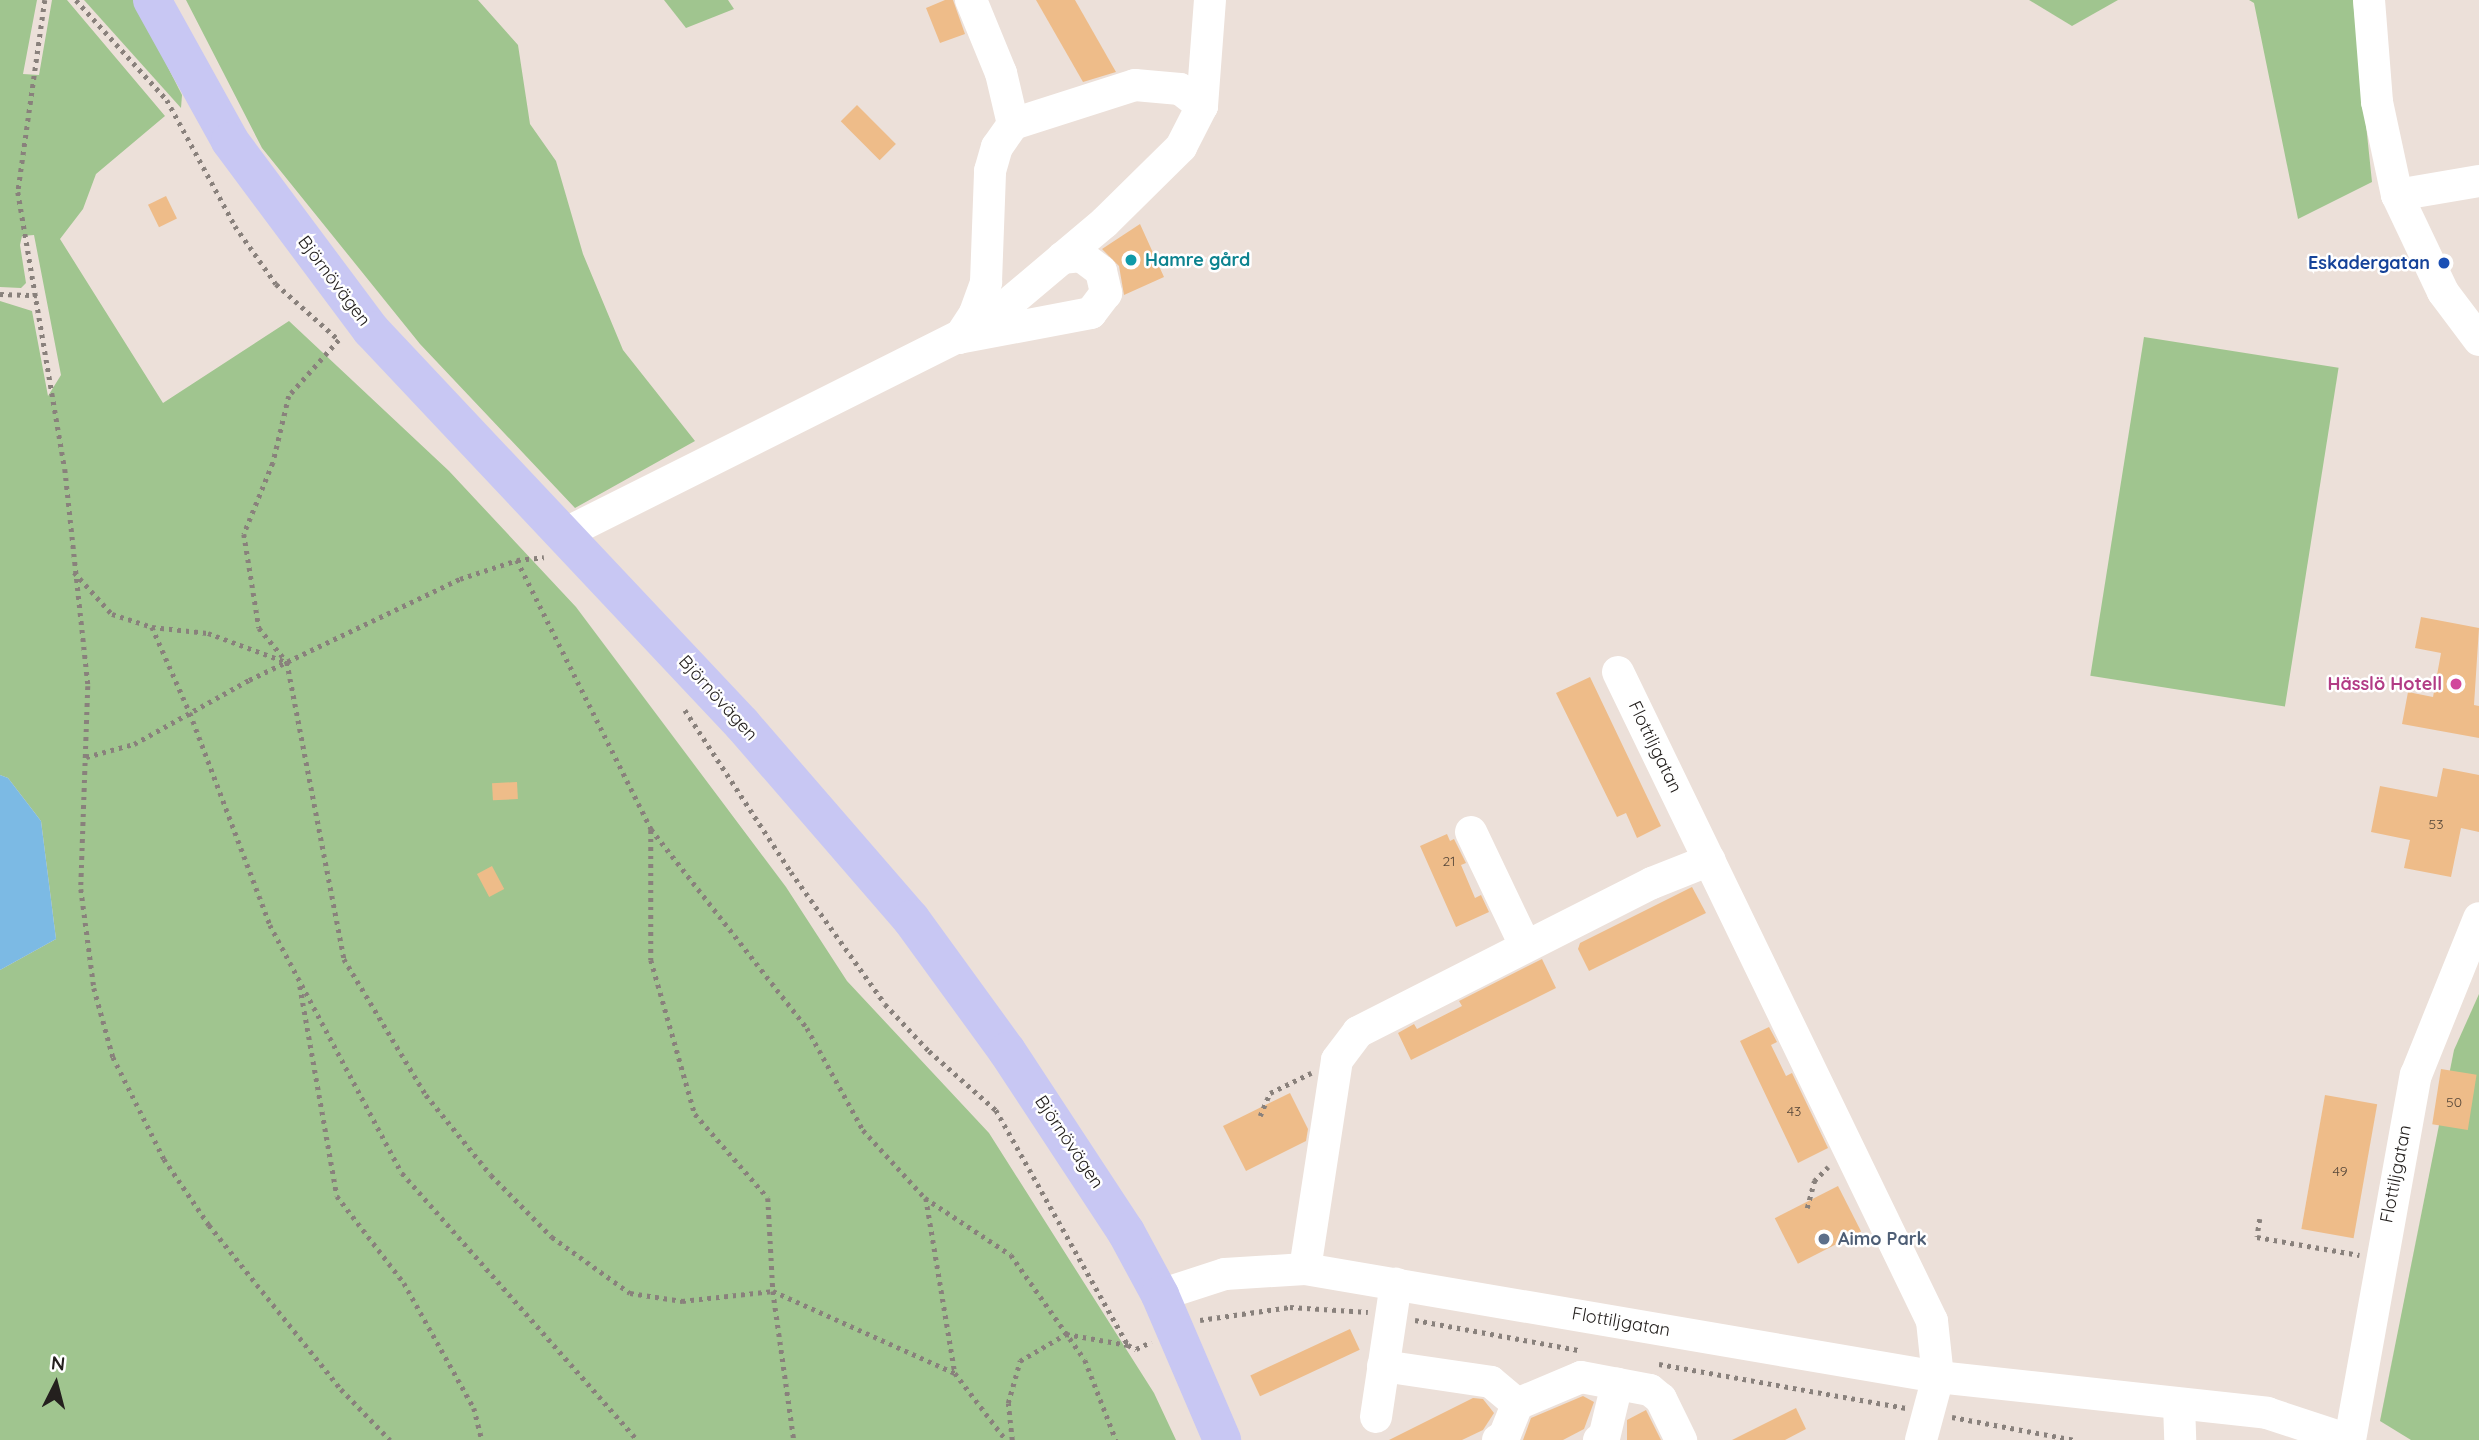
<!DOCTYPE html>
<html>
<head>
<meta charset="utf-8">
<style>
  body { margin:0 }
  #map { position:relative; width:2479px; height:1440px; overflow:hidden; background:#ece0d9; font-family:Quicksand,sans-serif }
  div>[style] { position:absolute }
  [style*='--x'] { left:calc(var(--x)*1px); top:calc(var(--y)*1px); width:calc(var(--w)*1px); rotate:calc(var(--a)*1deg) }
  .green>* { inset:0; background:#a0c58f; transform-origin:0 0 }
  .water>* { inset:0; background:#7cbae4 }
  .building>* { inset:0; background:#eebc89; transform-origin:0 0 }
  .path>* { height:4.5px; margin-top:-2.25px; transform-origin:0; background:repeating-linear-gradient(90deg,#89817c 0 3.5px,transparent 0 8.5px) }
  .minor>* { height:32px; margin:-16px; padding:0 16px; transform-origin:16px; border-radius:16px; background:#fff }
  .major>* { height:38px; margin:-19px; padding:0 19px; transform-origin:19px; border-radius:19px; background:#c8c7f3 }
  .dots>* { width:19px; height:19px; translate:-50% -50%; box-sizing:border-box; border:4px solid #fff; border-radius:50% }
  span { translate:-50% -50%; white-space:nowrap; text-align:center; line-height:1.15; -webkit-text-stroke:5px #fff; paint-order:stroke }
  .number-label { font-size:14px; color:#564739 }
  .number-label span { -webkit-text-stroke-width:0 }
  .culture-label { font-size:18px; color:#0d838f; font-weight:700 }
  .left { translate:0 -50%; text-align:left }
  .transit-label { font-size:18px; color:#164399; font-weight:700 }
  .right { translate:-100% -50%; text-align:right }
  .street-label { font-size:18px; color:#24201e }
  .hotel-label { font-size:18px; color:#b23c85; font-weight:700 }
  .service-label { font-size:18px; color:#4e5e75; font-weight:700 }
  .north { position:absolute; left:21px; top:1349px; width:70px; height:70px; -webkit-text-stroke:5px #fff; paint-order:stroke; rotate:6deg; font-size:19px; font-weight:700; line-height:28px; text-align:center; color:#24201e }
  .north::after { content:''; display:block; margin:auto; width:24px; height:32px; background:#24201e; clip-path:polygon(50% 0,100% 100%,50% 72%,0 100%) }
</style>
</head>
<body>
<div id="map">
  <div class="green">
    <i style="clip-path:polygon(0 0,37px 0,23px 74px,39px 75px,52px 0,67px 0,165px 116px,96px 174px,83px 209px,60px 239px,163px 403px,289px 321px,449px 471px,576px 607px,786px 887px,847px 981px,989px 1133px,1154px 1393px,1176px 1440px,0 1440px,0 970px,56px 939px,41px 821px,8px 778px,0 775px,0 301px,32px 311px,48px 396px,61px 375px,34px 235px,22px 236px,20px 245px,26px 283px,21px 288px,0 287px)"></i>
    <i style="clip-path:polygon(84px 0,134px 0,182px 95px,181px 108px)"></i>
    <i style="clip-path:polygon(186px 0,478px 0,518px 45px,530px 124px,556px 161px,583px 254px,623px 350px,695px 441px,575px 508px,420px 344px,262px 148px)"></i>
    <i style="clip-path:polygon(664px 0,728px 0,734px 9px,686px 28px)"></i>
    <i style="clip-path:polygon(2029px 0,2118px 0,2072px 26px)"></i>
    <i style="clip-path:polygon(2249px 0,2353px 0,2372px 182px,2298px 219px,2254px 3px)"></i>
    <i style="left:2144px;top:337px;width:197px;height:343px;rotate:9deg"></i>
    <i style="clip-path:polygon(2479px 994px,2479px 1440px,2411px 1440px,2380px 1421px,2454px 1050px)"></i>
  </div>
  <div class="water">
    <i style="clip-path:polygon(0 775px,8px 778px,41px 821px,56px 939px,0 970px)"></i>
  </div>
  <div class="building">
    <i style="clip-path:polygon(945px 0,953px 0,965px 34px,940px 43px,926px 8px)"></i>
    <i style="clip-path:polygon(1036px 0,1075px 0,1116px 72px,1083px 82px)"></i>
    <i style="left:857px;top:105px;width:55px;height:23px;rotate:45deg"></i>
    <i style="left:166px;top:196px;width:25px;height:20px;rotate:64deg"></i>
    <i style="clip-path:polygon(1140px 224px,1164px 277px,1124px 295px,1119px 266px,1102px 249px)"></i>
    <i style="clip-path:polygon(2421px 617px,2479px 628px,2474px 705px,2479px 706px,2479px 738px,2402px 724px,2408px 692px,2433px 697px,2441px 653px,2415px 648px)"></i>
    <i style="clip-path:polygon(1590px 677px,1661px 826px,1637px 838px,1626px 813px,1617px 817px,1556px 693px)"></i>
    <i style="clip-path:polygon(2443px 768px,2479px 775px,2479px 832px,2461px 828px,2451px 877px,2404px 868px,2410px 840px,2371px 832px,2380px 786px,2437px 797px)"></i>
    <i style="left:517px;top:782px;width:17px;height:25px;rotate:87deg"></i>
    <i style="clip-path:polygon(1447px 834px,1450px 841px,1454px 839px,1466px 863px,1461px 865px,1475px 898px,1481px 895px,1489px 912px,1456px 927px,1420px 846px)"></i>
    <i style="left:492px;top:866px;width:26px;height:17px;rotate:62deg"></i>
    <i style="clip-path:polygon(1692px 887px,1706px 913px,1589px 971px,1578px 949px,1580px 943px)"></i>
    <i style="clip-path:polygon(1542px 959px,1556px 988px,1411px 1060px,1398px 1033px,1414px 1024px,1417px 1029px,1462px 1006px,1459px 1001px)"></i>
    <i style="clip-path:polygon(1769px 1027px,1777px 1042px,1771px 1045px,1786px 1076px,1792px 1073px,1828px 1148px,1798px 1163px,1740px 1041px)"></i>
    <i style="left:2441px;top:1069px;width:36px;height:56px;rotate:9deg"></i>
    <i style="clip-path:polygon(1290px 1093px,1308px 1129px,1306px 1141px,1246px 1171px,1223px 1126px)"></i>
    <i style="left:2325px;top:1095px;width:53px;height:136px;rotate:10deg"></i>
    <i style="left:1838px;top:1186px;width:51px;height:71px;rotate:63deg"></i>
    <i style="left:1350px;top:1329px;width:23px;height:110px;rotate:65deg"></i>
    <i style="clip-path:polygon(1583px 1396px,1594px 1402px,1584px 1429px,1563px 1440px,1523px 1440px,1531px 1418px)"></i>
    <i style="clip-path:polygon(1473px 1398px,1483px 1399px,1494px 1413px,1483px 1430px,1462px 1440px,1389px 1440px)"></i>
    <i style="clip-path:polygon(1796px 1408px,1806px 1429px,1785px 1440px,1732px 1440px)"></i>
    <i style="clip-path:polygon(1646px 1410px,1661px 1440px,1627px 1440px,1627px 1420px)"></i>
  </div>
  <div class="path">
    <i style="--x:45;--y:0;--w:194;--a:98"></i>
    <i style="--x:18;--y:192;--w:281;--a:80.4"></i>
    <i style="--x:65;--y:469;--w:218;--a:83.9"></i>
    <i style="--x:88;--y:686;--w:203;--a:92"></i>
    <i style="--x:81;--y:889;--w:100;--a:82.5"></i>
    <i style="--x:94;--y:988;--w:72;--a:74.6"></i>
    <i style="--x:113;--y:1057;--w:114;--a:63.4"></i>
    <i style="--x:164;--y:1159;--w:80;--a:55.7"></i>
    <i style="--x:209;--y:1225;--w:211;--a:51.2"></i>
    <i style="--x:341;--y:1389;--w:71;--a:46.1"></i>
    <i style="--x:76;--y:0;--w:135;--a:47.7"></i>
    <i style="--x:167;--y:100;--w:143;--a:61.6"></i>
    <i style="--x:235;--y:226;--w:71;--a:54.7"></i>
    <i style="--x:276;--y:284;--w:83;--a:41.6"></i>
    <i style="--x:0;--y:294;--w:37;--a:2"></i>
    <i style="--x:339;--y:340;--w:75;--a:131.8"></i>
    <i style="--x:289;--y:396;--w:69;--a:103.4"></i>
    <i style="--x:273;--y:463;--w:77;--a:112.2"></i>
    <i style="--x:244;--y:534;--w:95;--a:80.9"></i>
    <i style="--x:259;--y:628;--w:44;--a:50.5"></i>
    <i style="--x:287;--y:662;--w:302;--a:79.1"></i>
    <i style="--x:344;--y:959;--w:159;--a:58.9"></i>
    <i style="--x:426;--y:1095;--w:103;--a:50.9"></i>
    <i style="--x:491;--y:1175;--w:87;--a:45.5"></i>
    <i style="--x:552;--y:1237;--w:96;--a:35.7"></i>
    <i style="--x:630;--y:1293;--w:53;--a:8.7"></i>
    <i style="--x:682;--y:1301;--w:92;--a:-6.3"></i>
    <i style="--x:773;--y:1291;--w:200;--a:24.3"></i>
    <i style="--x:517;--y:560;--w:301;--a:63.5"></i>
    <i style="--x:651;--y:829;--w:253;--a:51.9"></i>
    <i style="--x:807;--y:1028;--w:116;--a:61.2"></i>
    <i style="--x:863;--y:1130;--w:92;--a:47.6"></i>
    <i style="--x:925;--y:1198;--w:103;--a:33.5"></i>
    <i style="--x:1011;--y:1255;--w:128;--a:54.8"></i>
    <i style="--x:1085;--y:1360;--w:86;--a:68.8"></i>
    <i style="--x:74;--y:572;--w:57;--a:47.9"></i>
    <i style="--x:112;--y:614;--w:42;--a:18"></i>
    <i style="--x:152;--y:627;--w:94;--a:66.2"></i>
    <i style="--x:190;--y:713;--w:227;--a:69.3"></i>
    <i style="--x:270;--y:925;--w:281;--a:62"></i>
    <i style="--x:402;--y:1173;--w:356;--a:48.6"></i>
    <i style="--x:152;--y:627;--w:56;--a:6.1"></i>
    <i style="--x:208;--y:633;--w:83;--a:20.4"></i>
    <i style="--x:685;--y:710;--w:194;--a:56.8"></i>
    <i style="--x:791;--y:872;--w:162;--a:54.5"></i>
    <i style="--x:885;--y:1004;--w:64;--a:46.9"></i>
    <i style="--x:929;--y:1051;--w:89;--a:41.4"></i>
    <i style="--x:996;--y:1110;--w:270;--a:60.7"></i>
    <i style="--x:1128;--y:1345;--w:9;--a:27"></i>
    <i style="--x:1136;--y:1349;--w:17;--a:-25"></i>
    <i style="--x:86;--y:757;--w:50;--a:-15.2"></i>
    <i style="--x:134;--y:744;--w:132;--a:-29.1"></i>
    <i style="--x:249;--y:680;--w:234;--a:-25.6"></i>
    <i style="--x:460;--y:579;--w:60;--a:-18.4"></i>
    <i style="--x:517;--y:560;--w:27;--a:-6"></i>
    <i style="--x:651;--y:830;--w:130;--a:90"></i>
    <i style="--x:651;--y:960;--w:160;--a:74.1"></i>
    <i style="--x:695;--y:1114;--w:111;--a:49"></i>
    <i style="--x:768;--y:1198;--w:93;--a:86.9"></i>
    <i style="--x:773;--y:1291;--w:150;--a:82"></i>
    <i style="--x:300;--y:986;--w:213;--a:80"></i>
    <i style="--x:337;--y:1196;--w:110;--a:52.4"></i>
    <i style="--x:404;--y:1283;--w:143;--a:60.8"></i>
    <i style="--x:474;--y:1408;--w:33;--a:76"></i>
    <i style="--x:1260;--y:1116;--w:25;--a:-67"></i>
    <i style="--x:1270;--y:1093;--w:46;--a:-26"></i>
    <i style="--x:926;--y:1198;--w:177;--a:80.6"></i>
    <i style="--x:955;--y:1373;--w:84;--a:52.7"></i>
    <i style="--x:1807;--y:1208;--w:28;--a:-75"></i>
    <i style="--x:1814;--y:1181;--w:20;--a:-45"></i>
    <i style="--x:2260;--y:1219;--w:18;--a:99"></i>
    <i style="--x:2257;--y:1237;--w:104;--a:10"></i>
    <i style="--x:1200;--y:1320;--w:91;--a:-8.2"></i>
    <i style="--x:1290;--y:1307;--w:78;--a:3.7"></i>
    <i style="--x:1415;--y:1320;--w:166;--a:10.4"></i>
    <i style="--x:1659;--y:1364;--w:251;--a:10.1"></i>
    <i style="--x:1952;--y:1417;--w:125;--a:10.6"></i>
    <i style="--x:1012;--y:1440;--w:37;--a:-96"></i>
    <i style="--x:1008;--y:1403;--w:44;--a:-74.1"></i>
    <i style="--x:1020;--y:1361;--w:53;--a:-30.4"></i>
    <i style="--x:1066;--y:1334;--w:63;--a:10.1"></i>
  </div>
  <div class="minor">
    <i style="--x:971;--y:0;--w:79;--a:67.7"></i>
    <i style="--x:1001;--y:73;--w:52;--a:76.8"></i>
    <i style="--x:2369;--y:0;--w:102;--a:85.5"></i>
    <i style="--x:2377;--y:102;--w:95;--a:77.9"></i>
    <i style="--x:2397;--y:195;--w:107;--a:64.6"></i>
    <i style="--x:2443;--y:292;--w:60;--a:53.1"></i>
    <i style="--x:2397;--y:195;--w:83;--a:-9.7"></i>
    <i style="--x:1062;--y:258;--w:19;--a:-6"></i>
    <i style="--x:1081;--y:256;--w:25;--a:37"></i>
    <i style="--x:1101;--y:271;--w:23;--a:77"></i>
    <i style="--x:1106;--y:293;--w:25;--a:127"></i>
    <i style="--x:1091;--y:313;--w:134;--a:169.3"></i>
    <i style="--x:959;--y:338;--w:30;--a:-57"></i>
    <i style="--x:975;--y:313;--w:33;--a:-70"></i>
    <i style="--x:986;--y:282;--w:111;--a:-87.9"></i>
    <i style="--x:990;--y:171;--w:25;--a:-74"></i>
    <i style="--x:997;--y:147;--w:28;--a:-55"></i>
    <i style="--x:1013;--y:124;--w:128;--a:-17.7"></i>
    <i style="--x:1135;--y:85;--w:45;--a:5.1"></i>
    <i style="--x:1180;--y:89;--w:28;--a:38"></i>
    <i style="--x:566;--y:533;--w:467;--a:-26.6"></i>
    <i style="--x:984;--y:324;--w:158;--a:-40.1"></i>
    <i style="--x:1105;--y:222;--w:107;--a:-44.6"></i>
    <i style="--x:1181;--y:147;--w:46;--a:-62.9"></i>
    <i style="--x:1202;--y:106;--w:106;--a:-85.7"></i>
    <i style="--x:1618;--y:672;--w:721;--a:64.18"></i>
    <i style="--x:1932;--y:1321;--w:56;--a:83.9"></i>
    <i style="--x:1938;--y:1377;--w:65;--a:105.1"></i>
    <i style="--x:1471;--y:832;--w:125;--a:64.5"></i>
    <i style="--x:1305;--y:1269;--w:211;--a:-81.3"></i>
    <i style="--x:1337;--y:1060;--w:35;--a:-53"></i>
    <i style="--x:1358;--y:1032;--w:330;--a:-26.9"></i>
    <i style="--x:1652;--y:883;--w:62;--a:-21.6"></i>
    <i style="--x:1160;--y:1295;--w:68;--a:-17.9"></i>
    <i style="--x:1225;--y:1274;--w:80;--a:-3.6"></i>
    <i style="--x:1305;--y:1269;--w:642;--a:9.68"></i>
    <i style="--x:1938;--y:1377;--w:331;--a:6.2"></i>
    <i style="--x:2267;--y:1413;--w:86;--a:18.2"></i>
    <i style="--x:1383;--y:1366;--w:109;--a:8.4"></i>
    <i style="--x:1491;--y:1382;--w:34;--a:40"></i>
    <i style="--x:1517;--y:1404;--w:69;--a:-22.9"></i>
    <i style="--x:1581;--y:1377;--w:70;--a:10.7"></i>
    <i style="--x:1650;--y:1390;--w:14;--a:39"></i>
    <i style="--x:1661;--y:1399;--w:46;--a:64"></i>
    <i style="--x:2179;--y:1404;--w:36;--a:88"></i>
    <i style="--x:1376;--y:1417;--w:135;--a:-81.5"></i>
    <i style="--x:1498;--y:1440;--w:7;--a:-27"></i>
    <i style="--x:1504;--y:1437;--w:35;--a:-68"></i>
    <i style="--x:1599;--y:1440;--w:5;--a:-22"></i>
    <i style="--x:1604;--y:1438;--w:56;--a:-76.5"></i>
    <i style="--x:2350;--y:1440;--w:371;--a:-79.8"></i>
    <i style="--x:2416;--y:1075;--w:169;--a:-68.1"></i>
  </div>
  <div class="major">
    <i style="--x:152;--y:0;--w:161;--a:61"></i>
    <i style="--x:230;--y:141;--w:236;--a:53.3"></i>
    <i style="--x:371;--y:330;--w:541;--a:46.72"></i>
    <i style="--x:742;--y:724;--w:258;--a:49.1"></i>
    <i style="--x:911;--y:919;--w:163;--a:54"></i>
    <i style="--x:1007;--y:1051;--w:217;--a:56.7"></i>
    <i style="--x:1126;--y:1232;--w:72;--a:61.6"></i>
    <i style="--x:1160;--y:1295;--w:158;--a:66.8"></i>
  </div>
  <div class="dots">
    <i style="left:1131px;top:260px;background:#0f9aa8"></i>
    <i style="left:2444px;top:263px;background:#1a4fb4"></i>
    <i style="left:2456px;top:684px;background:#d1479c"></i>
    <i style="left:1824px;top:1239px;background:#5c6f8a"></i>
  </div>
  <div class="number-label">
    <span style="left:2436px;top:824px">53</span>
    <span style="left:1449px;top:861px">21</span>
    <span style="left:2454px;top:1102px">50</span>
    <span style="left:1794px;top:1111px">43</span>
    <span style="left:2340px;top:1171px">49</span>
  </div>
  <div class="culture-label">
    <span class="left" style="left:1145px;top:260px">Hamre gård</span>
  </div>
  <div class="transit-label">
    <span class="right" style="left:2430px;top:263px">Eskadergatan</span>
  </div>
  <div class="street-label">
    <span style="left:334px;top:281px;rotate:53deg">Björnövägen</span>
    <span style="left:718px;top:698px;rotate:48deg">Björnövägen</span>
    <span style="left:1655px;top:747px;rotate:64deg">Flottiljgatan</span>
    <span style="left:1069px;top:1142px;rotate:56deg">Björnövägen</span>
    <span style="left:2396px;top:1174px;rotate:-79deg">Flottiljgatan</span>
    <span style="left:1621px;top:1322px;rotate:10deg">Flottiljgatan</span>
  </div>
  <div class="hotel-label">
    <span class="right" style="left:2442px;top:684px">Hässlö Hotell</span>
  </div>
  <div class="service-label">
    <span class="left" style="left:1838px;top:1239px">Aimo Park</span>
  </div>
  <div class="north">N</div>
</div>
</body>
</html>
